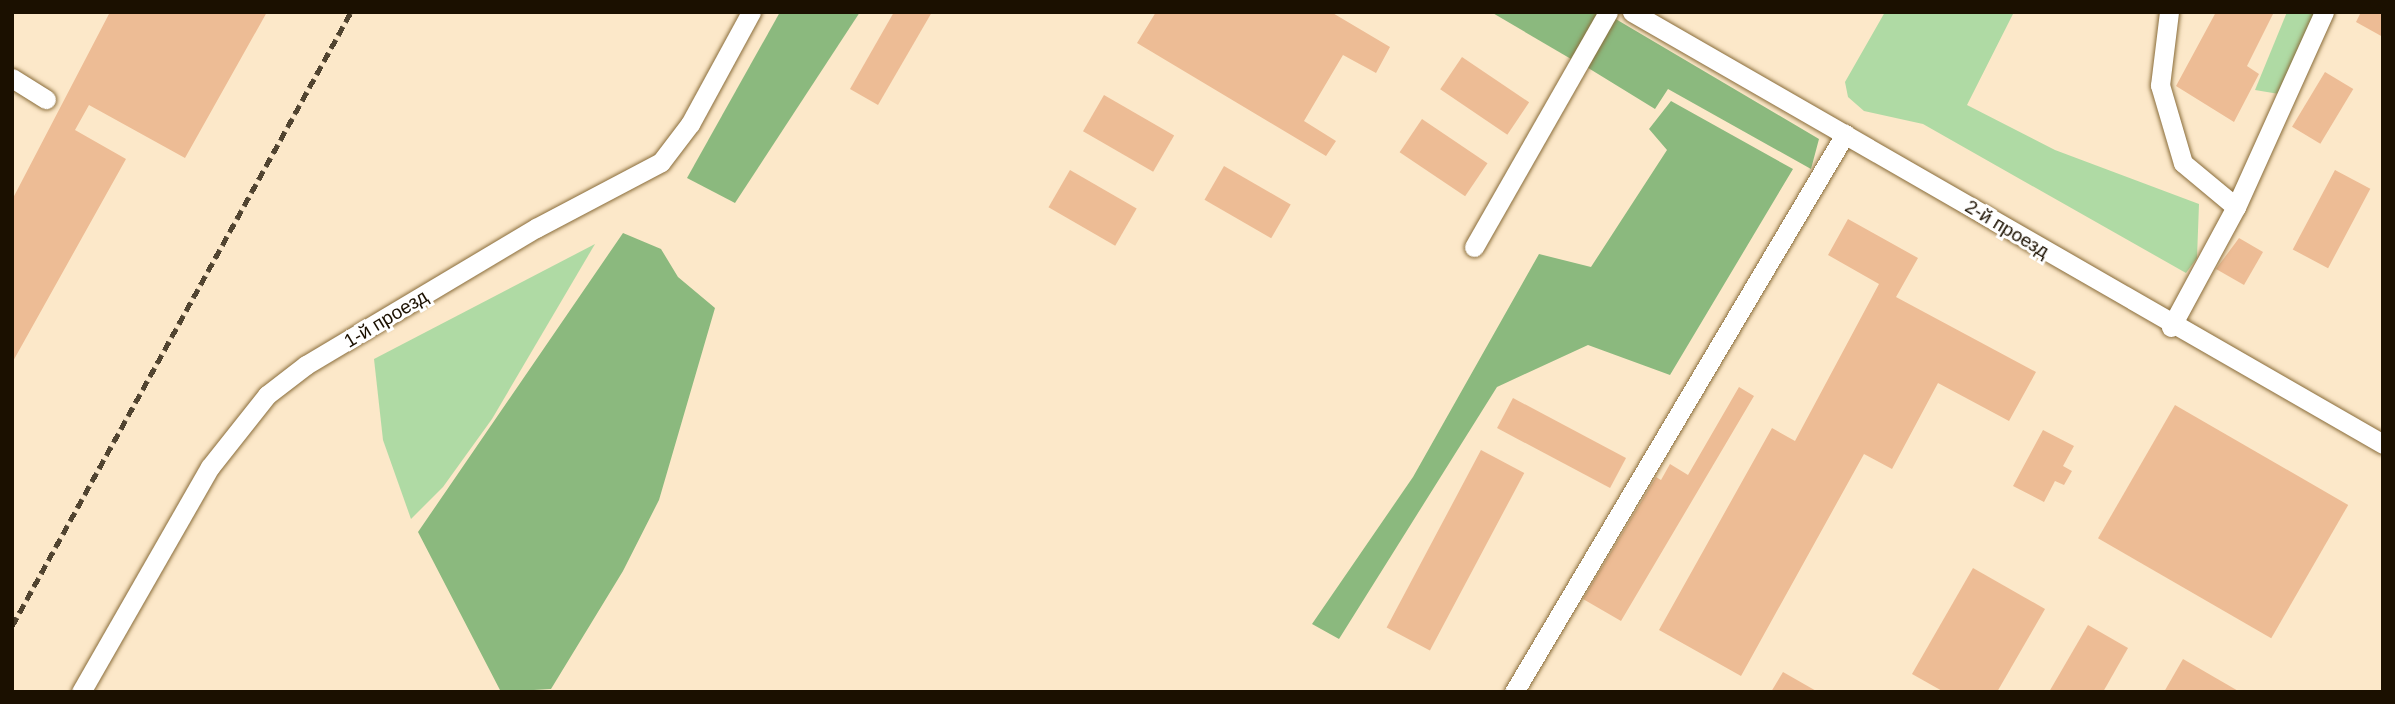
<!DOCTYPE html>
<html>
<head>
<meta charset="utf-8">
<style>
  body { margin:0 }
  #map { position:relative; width:2395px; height:704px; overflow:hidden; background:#fce8c9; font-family:Helvetica,sans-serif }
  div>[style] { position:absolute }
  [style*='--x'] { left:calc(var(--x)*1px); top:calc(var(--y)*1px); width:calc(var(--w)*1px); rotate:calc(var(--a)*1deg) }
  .green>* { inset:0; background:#afdaa4 }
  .forest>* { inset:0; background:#8bb97e }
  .building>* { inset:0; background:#edbc95; transform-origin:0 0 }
  .roads { filter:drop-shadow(0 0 2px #896c3a) drop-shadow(0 0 2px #896c3a) }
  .minor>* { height:19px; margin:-9.5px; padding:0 9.5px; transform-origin:9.5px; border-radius:9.5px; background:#fff }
  .rail>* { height:5px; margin-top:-2.5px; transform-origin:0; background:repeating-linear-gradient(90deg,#514430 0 10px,transparent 0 15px) }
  span { translate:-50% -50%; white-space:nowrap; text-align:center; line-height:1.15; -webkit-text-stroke:6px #fff; paint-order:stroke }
  .street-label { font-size:19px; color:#1b1000 }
  .frame { position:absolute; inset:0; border:14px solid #1b1000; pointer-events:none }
</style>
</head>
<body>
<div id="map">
  <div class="green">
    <i style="clip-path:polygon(1885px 12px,2014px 12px,1967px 105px,2055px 150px,2199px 204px,2197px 258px,2186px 273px,1923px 124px,1864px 111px,1848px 97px,1845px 82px)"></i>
    <i style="clip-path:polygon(2287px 12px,2315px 12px,2279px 94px,2255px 90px)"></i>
    <i style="clip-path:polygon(595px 244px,492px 419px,443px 487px,411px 519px,383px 440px,374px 359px)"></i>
  </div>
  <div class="forest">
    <i style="clip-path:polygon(780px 12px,860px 12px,735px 203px,687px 178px)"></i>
    <i style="clip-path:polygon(1491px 12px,1599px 12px,1571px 59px)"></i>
    <i style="clip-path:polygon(1614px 18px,1819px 139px,1811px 169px,1668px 89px,1655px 109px,1585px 66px)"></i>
    <i style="clip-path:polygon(1671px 101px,1793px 169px,1670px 375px,1588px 345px,1497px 387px,1339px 639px,1312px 624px,1413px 477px,1539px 254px,1591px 267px,1667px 150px,1649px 129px)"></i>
    <i style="clip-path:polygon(623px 233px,661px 249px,678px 277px,715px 308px,659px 500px,623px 571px,551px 689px,501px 692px,418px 532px)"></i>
  </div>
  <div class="building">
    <i style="clip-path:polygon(110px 12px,267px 12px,185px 158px,89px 105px,75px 130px,126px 159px,12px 363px,12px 200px)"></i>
    <i style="clip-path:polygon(894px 12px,932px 12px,878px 105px,850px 89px)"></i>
    <i style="clip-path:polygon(1156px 12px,1331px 12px,1390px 47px,1376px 73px,1343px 55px,1304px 121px,1336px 141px,1326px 156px,1137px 43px)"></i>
    <i style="clip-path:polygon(2216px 12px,2274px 12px,2247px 66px,2259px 74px,2234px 122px,2176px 86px)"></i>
    <i style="clip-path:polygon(2361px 12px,2383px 12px,2383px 37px,2356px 22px)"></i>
    <i style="left:1462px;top:57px;width:81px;height:39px;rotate:34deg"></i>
    <i style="left:2325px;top:72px;width:33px;height:64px;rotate:31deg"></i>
    <i style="left:1104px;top:95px;width:81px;height:42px;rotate:30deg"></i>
    <i style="left:1422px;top:119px;width:79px;height:40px;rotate:34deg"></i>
    <i style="left:1224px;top:166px;width:77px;height:39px;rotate:30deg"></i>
    <i style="left:1070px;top:170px;width:77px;height:43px;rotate:30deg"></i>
    <i style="left:2335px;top:170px;width:40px;height:90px;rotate:28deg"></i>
    <i style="clip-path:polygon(1848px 219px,1918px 258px,1896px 297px,2036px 372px,2009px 421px,1938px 383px,1892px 469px,1864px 454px,1741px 676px,1659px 630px,1772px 428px,1795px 441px,1879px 284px,1828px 255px)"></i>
    <i style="clip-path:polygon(2239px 238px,2263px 252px,2244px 285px,2216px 269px)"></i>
    <i style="clip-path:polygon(1739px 387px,1754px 396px,1621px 621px,1583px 599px,1656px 477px,1661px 480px,1670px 464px,1688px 475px)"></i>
    <i style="left:1513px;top:398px;width:128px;height:34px;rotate:28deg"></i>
    <i style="left:2175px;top:405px;width:200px;height:154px;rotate:30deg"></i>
    <i style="clip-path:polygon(2043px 430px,2074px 446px,2063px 466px,2072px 471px,2064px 485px,2055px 481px,2044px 502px,2013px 486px)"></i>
    <i style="left:1481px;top:450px;width:49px;height:201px;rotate:28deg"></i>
    <i style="clip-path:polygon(1973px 568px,2045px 609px,1997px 692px,1944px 692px,1912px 674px)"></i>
    <i style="clip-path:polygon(2088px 625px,2128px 648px,2103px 692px,2049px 692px)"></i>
    <i style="clip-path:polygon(2183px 659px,2240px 692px,2164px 692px)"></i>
    <i style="clip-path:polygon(1783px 672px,1818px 692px,1771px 692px)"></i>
  </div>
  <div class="roads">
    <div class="minor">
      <i style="--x:1632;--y:12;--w:866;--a:29.91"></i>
      <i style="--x:2169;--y:12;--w:74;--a:97"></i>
      <i style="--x:2160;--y:85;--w:81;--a:73.6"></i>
      <i style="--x:2183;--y:163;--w:69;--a:39.7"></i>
      <i style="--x:12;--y:78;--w:40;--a:32"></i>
      <i style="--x:1474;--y:247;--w:271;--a:-60.3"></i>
      <i style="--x:2171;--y:327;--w:136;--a:-61.6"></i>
      <i style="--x:2236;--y:207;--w:214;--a:-65.7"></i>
      <i style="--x:81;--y:692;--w:259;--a:-60.2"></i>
      <i style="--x:210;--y:467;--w:92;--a:-51.6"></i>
      <i style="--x:267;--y:395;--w:49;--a:-37.6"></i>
      <i style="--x:306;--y:365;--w:268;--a:-30.8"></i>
      <i style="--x:536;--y:228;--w:141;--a:-27.8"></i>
      <i style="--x:661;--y:162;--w:48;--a:-52.7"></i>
      <i style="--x:690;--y:124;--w:128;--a:-61.4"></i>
      <i style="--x:1514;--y:692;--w:649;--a:-59.32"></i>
    </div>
  </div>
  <div class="rail">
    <i style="--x:12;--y:626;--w:701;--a:-61.1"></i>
  </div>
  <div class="street-label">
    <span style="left:2007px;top:229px;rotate:31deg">2-й проезд</span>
    <span style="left:386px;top:319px;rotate:-31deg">1-й проезд</span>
  </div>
  <div class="frame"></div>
</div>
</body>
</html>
